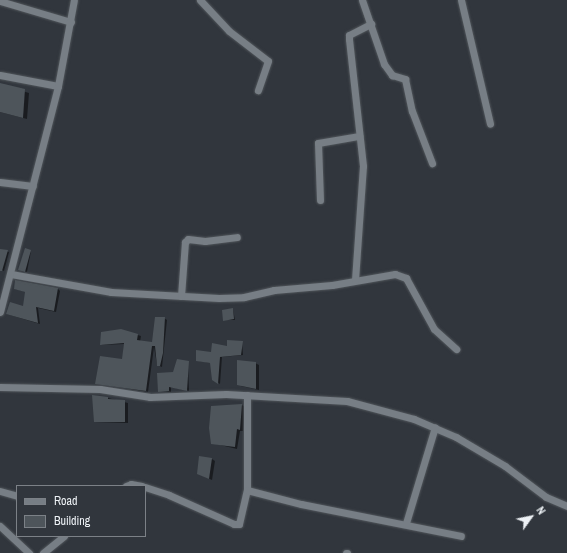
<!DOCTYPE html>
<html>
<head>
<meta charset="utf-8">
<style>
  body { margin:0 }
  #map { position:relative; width:567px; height:553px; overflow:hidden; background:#31363d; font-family:"Archivo Narrow",sans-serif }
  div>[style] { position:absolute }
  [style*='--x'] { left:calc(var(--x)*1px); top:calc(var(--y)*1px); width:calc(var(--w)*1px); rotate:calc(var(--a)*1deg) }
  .shadow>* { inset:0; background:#0007 }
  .building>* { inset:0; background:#4e555b }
  .roads { filter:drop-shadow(0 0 1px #50555a) drop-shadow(0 0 1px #50555a) }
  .street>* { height:7px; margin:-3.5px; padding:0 3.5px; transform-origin:3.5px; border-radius:3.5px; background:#777e85 }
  span { translate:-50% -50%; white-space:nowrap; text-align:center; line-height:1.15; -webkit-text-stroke:3px #31363d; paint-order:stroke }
  .legend { position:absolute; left:16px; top:485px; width:130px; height:52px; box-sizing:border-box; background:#31363d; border:1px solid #7c8187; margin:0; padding:5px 7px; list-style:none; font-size:12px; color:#edf1f5 }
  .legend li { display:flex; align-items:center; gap:8px; height:20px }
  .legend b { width:20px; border:1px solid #7c8187 }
  .north { position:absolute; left:511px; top:497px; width:40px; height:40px; -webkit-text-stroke:3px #31363d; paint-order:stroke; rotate:57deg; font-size:11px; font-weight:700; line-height:16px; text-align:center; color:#edf1f5 }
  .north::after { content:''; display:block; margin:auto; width:14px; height:18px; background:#edf1f5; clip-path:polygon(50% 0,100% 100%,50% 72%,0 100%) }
</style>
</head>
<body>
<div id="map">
  <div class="shadow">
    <i style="clip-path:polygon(0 84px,29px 93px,27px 119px,0 112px)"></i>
    <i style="clip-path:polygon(0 250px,9px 252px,4px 271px,0 269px)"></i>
    <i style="clip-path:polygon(31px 251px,27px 272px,21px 271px)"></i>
    <i style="clip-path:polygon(15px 289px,58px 289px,60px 291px,56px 312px,38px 308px,40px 324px,10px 315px,7px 314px,24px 307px,26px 292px)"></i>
    <i style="clip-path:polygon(233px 309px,235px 320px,224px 320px)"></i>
    <i style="clip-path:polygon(164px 318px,167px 320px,162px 367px,157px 365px,154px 347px,148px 392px,96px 383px,123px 360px,124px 344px,101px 345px,121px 330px,141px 336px,140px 342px,152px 343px)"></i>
    <i style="clip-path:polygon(242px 342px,243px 355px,222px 357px,220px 384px,213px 379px,211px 363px,199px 361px)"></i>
    <i style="clip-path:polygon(188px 362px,189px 391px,171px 387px,171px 392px,159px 391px,174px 373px)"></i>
    <i style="clip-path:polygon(255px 363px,259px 365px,259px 390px,241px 386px)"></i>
    <i style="clip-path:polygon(108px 398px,128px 403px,128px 423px,95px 422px)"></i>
    <i style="clip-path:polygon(242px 405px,245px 407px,243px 431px,240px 431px,237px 449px,212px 443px)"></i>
    <i style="clip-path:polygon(212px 459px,215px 461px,212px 480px,201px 475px)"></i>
  </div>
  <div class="building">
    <i style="clip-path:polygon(0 83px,25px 89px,23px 118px,0 112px)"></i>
    <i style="clip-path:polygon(25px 248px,31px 250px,25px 272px,18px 270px)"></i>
    <i style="clip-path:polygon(0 249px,8px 250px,2px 271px,0 271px)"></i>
    <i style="clip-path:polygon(15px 280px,58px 288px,54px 311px,36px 307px,38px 323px,6px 314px,10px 302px,23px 306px,25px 292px,14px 289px)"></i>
    <i style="clip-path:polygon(233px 308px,234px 319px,223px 321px,222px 310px)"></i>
    <i style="clip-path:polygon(155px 317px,165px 317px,163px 353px,160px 366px,157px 366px,155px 346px,152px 346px,146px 391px,95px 384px,100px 356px,122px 359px,124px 343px,100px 345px,101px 332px,121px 329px,138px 334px,137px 340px,152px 342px)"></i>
    <i style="clip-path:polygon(227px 340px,243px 341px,241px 355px,220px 357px,218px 384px,212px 380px,210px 363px,196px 361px,196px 350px,211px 352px,212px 343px,227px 346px)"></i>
    <i style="clip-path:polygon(177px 359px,189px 361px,187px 391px,169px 387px,169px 391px,158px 392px,157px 373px,173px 372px)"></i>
    <i style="clip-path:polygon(237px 360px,256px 362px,256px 389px,237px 385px)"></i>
    <i style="clip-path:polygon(92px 395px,108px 397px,108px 399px,125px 400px,125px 422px,94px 422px)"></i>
    <i style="clip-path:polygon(242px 404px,240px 430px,237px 429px,235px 447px,211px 444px,209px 428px,211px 406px)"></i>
    <i style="clip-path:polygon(199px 456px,212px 458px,209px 479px,197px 474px)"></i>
  </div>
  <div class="roads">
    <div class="street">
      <i style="--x:200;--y:0;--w:42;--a:46.9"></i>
      <i style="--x:229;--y:31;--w:49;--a:37.6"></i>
      <i style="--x:268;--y:61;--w:31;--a:109"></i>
      <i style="--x:362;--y:0;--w:68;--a:71"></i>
      <i style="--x:384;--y:64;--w:14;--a:54"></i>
      <i style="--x:392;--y:75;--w:14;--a:17"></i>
      <i style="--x:405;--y:79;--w:33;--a:78"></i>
      <i style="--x:412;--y:111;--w:56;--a:69"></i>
      <i style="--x:461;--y:0;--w:127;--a:76.8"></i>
      <i style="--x:0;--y:1;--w:74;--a:16.5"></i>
      <i style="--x:0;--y:75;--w:59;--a:10.7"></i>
      <i style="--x:0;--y:182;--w:33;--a:7"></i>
      <i style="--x:320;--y:200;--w:57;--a:-92"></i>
      <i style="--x:318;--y:143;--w:42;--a:-9.7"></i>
      <i style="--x:11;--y:274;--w:102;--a:10.2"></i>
      <i style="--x:111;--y:292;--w:108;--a:3.2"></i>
      <i style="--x:219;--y:298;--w:25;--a:-2"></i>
      <i style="--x:244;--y:297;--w:31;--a:-13"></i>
      <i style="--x:274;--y:290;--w:58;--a:-4.9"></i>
      <i style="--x:332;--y:285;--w:64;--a:-9.9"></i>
      <i style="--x:395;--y:274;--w:12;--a:20"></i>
      <i style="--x:406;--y:278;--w:58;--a:61.2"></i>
      <i style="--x:434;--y:329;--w:30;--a:42"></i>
      <i style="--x:355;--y:280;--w:114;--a:-86"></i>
      <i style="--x:363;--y:166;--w:128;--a:-96.3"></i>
      <i style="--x:349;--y:39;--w:4;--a:-90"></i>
      <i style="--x:349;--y:35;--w:25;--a:-27"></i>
      <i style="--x:181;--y:296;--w:54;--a:-85.8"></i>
      <i style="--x:185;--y:242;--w:4;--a:-45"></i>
      <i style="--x:188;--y:239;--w:17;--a:7"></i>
      <i style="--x:205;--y:241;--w:32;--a:-7"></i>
      <i style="--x:0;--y:312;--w:233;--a:-75.6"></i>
      <i style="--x:58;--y:86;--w:87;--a:-79.5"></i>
      <i style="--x:0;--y:387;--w:100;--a:1.1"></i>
      <i style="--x:100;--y:389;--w:51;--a:9.1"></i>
      <i style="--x:150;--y:397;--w:76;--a:-2.3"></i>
      <i style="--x:226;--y:394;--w:121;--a:3.3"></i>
      <i style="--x:347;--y:401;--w:69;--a:15"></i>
      <i style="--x:414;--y:419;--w:46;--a:23.2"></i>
      <i style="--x:456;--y:437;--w:57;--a:30.6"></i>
      <i style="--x:505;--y:466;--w:51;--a:37.1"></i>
      <i style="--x:546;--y:497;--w:23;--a:23"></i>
      <i style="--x:126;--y:486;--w:5;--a:-22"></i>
      <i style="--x:131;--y:484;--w:11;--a:10"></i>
      <i style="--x:145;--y:487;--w:25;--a:18"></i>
      <i style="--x:169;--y:495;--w:71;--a:24"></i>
      <i style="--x:234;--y:524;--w:5;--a:0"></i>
      <i style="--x:239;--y:524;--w:35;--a:-77"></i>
      <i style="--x:247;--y:490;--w:95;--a:-90"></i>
      <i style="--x:247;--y:490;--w:56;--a:14.5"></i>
      <i style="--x:301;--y:504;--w:163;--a:11.3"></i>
      <i style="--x:0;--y:491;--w:18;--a:16"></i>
      <i style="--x:406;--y:523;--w:100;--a:-73.2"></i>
      <i style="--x:0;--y:526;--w:40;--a:43"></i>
      <i style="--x:43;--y:553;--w:27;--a:-39"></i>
      <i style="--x:346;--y:553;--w:1;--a:0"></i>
    </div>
  </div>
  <ul class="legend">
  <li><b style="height:5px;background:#777e85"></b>Road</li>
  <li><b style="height:11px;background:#4e555b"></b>Building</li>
  </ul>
  <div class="north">N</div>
</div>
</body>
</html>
